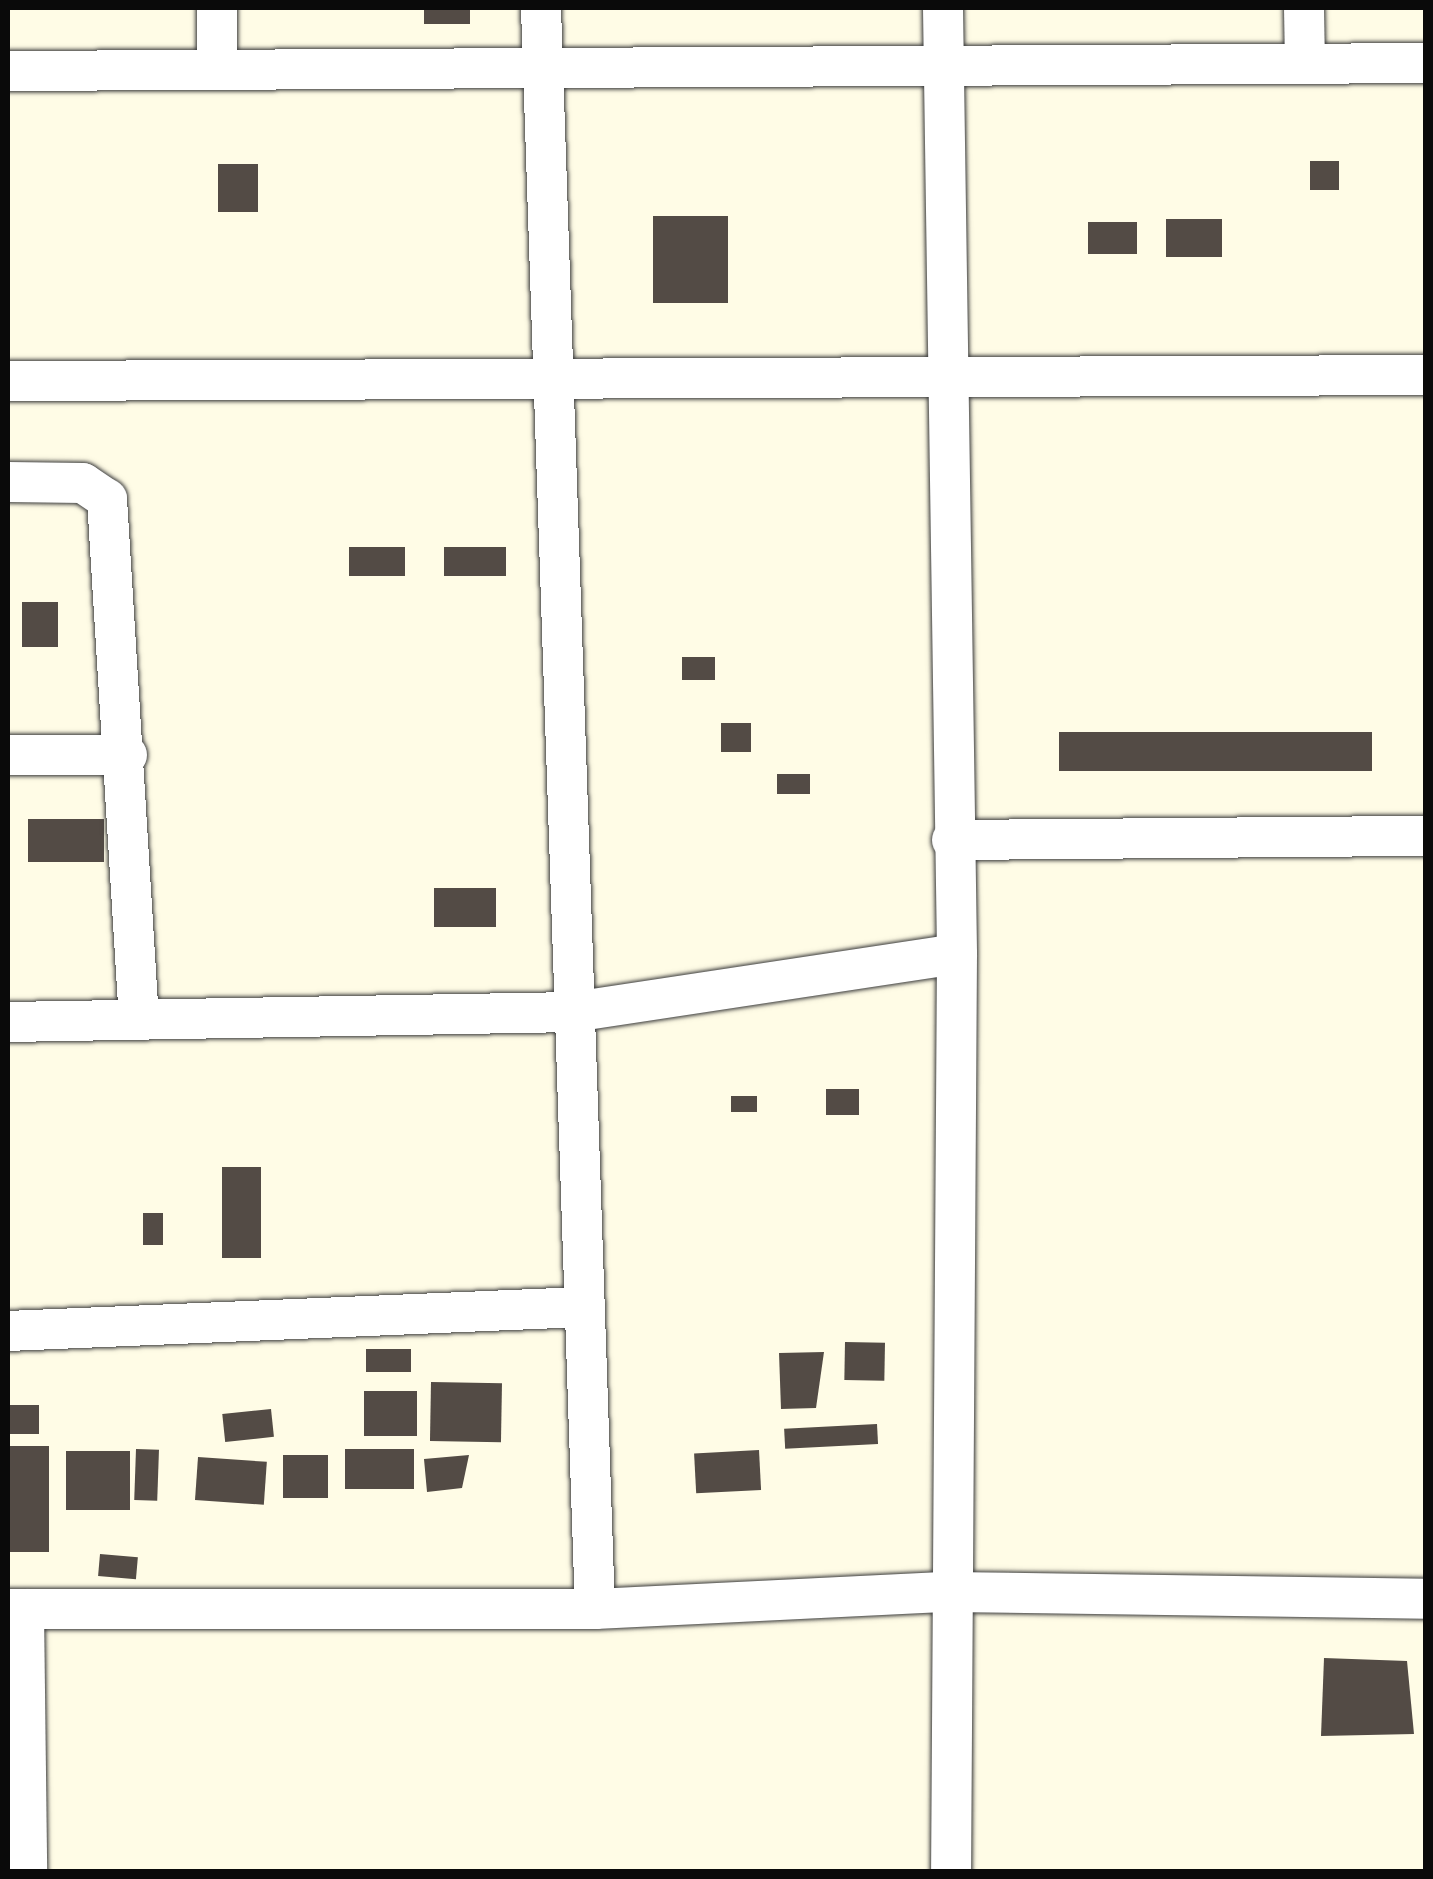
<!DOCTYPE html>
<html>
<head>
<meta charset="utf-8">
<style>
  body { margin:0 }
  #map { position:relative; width:1433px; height:1879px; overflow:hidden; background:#fffce6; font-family:Merriweather,serif }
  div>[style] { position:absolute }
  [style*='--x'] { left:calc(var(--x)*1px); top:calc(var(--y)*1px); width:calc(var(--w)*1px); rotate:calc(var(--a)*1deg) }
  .building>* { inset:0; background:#534b45; transform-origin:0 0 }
  .roads { filter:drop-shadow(0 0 2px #3d3d3d) drop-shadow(0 0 2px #3d3d3d) }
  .minor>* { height:40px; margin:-20px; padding:0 20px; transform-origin:20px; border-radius:20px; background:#fff }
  span { translate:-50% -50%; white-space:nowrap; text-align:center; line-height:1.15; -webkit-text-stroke:10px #fff; paint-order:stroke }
  .frame { position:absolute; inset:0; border:10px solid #0a0a0a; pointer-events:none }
</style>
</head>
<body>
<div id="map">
  <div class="building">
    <i style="left:424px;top:8px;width:46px;height:16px"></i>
    <i style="left:1310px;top:161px;width:29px;height:29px"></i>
    <i style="left:218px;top:164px;width:40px;height:48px"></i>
    <i style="left:653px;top:216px;width:75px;height:87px"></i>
    <i style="left:1166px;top:219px;width:56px;height:38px"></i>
    <i style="left:1088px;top:222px;width:49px;height:32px"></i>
    <i style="left:349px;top:547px;width:56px;height:29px"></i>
    <i style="left:444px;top:547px;width:62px;height:29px"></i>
    <i style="left:22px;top:602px;width:36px;height:45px"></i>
    <i style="left:682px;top:657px;width:33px;height:23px"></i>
    <i style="left:721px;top:723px;width:30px;height:29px"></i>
    <i style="left:1059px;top:732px;width:313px;height:39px"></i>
    <i style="left:777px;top:774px;width:33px;height:20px"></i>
    <i style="left:28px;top:819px;width:76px;height:43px"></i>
    <i style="left:434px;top:888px;width:62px;height:39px"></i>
    <i style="left:826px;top:1089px;width:33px;height:26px"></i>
    <i style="left:731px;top:1096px;width:26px;height:16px"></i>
    <i style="left:222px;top:1167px;width:39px;height:91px"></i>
    <i style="left:143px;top:1213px;width:20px;height:32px"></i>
    <i style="left:845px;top:1342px;width:40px;height:38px;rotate:1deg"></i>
    <i style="left:366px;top:1349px;width:45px;height:23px"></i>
    <i style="clip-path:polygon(824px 1352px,816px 1408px,781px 1409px,779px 1353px)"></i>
    <i style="left:431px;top:1382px;width:71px;height:59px;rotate:1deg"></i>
    <i style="left:364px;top:1391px;width:53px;height:45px"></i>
    <i style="left:8px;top:1405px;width:31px;height:29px"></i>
    <i style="left:271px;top:1409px;width:28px;height:49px;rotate:84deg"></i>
    <i style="left:877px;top:1424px;width:20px;height:93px;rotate:87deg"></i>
    <i style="left:8px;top:1446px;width:41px;height:106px"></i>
    <i style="left:136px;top:1449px;width:23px;height:51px;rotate:2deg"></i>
    <i style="left:414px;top:1449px;width:40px;height:69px;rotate:90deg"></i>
    <i style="left:759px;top:1450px;width:40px;height:65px;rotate:87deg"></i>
    <i style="left:66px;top:1451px;width:64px;height:59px"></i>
    <i style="left:328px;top:1455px;width:43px;height:45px;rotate:90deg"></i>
    <i style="clip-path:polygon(469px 1455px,462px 1488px,427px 1492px,424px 1459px)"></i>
    <i style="left:198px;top:1457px;width:69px;height:43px;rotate:4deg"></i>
    <i style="left:100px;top:1554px;width:38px;height:22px;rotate:5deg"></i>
    <i style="clip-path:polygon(1324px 1658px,1407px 1661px,1414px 1734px,1321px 1736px)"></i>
  </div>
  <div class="roads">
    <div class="minor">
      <i style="--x:217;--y:8;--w:62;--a:90"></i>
      <i style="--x:541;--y:8;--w:1602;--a:88.07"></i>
      <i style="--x:943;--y:8;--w:946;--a:89.15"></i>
      <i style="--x:957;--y:954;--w:918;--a:90.37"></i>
      <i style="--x:1304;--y:8;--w:55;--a:89"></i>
      <i style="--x:8;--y:71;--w:1418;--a:-0.32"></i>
      <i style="--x:8;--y:381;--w:1418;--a:-0.24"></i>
      <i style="--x:8;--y:482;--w:75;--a:0.8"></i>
      <i style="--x:83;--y:483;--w:29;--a:34"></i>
      <i style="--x:107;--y:499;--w:522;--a:86.49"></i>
      <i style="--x:8;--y:755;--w:119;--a:0"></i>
      <i style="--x:952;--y:840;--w:474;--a:-0.5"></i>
      <i style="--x:8;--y:1022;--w:565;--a:-1.01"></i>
      <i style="--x:573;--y:1012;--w:388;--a:-8.6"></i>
      <i style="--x:8;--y:1331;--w:576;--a:-2.39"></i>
      <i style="--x:8;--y:1609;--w:587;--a:0"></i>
      <i style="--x:595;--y:1609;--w:353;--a:-2.8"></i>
      <i style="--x:948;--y:1592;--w:478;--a:0.8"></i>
      <i style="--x:24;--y:1609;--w:263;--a:89.3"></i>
    </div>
  </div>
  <div class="frame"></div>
</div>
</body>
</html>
